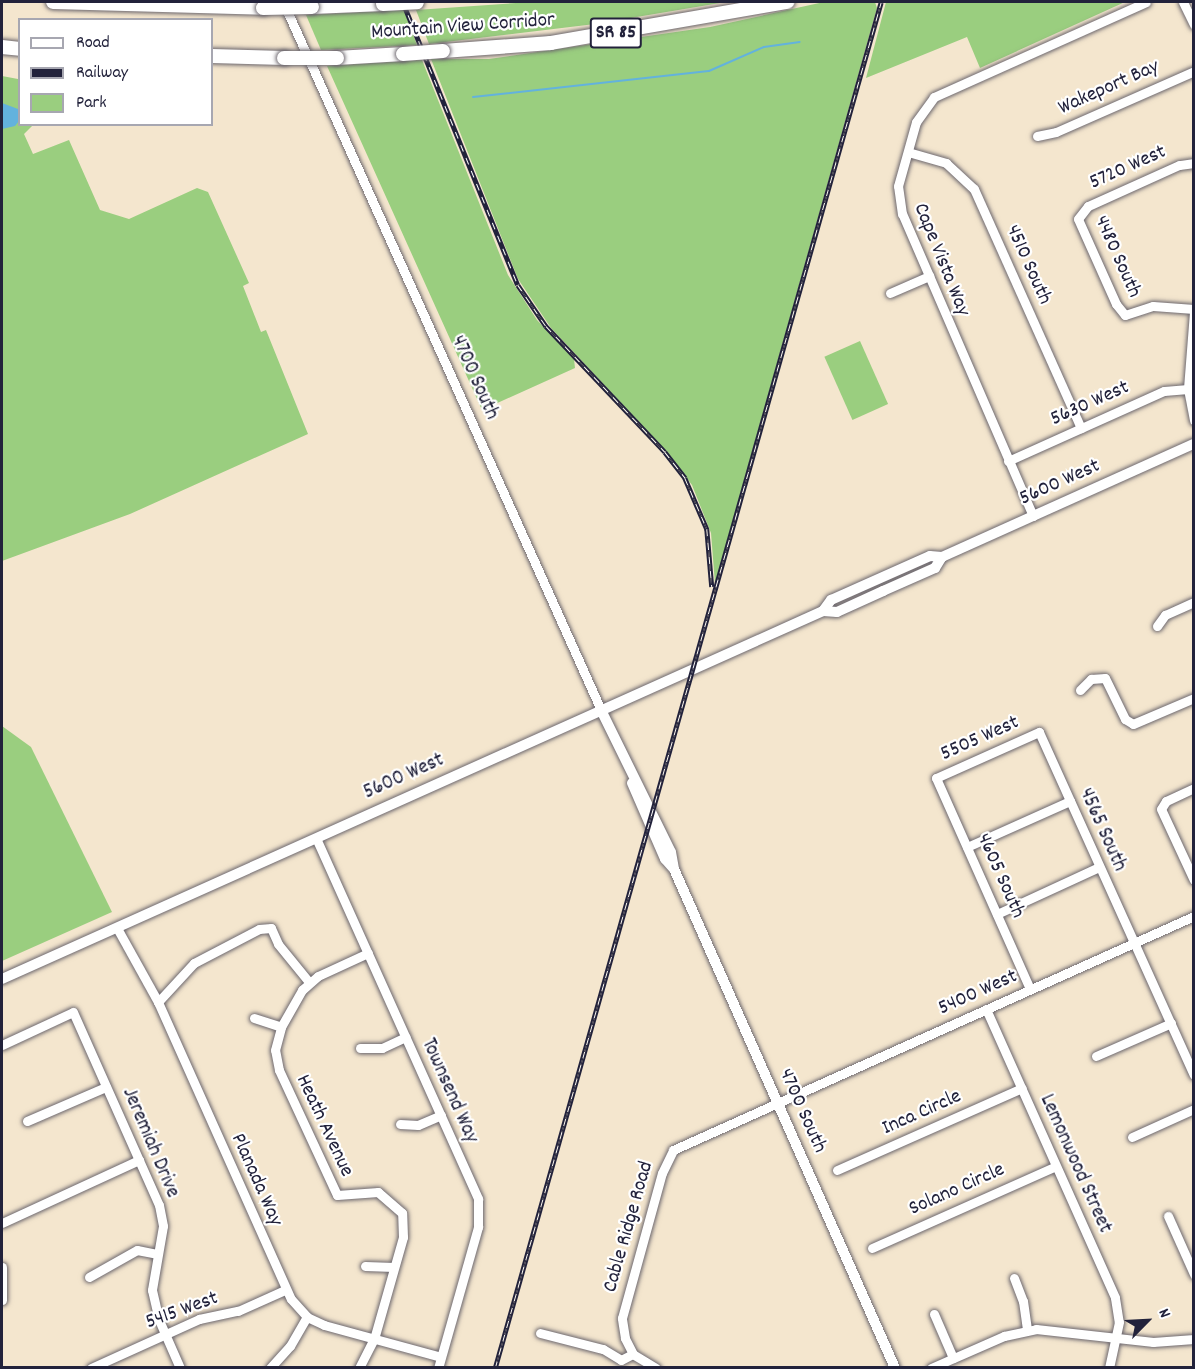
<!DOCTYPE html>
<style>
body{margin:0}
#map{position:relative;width:1195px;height:1369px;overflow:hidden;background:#f4e6ce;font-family:Dekko,sans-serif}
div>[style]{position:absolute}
.green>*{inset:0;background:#9ace7f;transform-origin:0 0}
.water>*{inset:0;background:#63b2dd}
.stream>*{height:2px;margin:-1px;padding:0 1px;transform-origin:1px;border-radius:1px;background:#63b2dd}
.roads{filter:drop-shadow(0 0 2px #6c676e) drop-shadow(0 0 2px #6c676e)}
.minor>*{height:9px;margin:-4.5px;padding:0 4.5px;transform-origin:4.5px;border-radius:4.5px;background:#fff}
.major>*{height:10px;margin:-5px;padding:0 5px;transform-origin:5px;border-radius:5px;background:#fff}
.highway>*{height:14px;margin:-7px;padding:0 7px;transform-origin:7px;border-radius:7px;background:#fff}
.rail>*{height:4.5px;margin-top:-2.25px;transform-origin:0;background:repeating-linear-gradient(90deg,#fff 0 7px,#22223b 0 14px);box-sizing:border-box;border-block:2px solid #22223b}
.bridges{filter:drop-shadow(0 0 2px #6c676e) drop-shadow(0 0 2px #6c676e)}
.highway-bridge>*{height:14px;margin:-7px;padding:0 7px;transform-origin:7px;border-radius:7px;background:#fff}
span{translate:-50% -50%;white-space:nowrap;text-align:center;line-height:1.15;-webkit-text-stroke:4.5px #fff;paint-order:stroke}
.shield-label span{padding:2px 4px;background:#fff;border:2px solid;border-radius:4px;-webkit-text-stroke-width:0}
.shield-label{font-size:20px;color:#22223b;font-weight:700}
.street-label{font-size:21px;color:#22223b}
.frame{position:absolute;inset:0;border:3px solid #22223b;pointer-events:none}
.legend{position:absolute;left:18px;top:18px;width:195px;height:108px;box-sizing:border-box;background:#fff;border:2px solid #a7a7b1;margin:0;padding:8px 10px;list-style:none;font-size:18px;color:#22223b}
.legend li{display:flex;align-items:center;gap:12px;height:30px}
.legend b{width:30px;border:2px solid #a7a7b1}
.north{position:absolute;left:1117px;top:1291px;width:60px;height:60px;-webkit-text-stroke:4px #fff;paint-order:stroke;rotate:66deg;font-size:16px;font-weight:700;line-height:24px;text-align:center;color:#22223b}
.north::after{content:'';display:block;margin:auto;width:21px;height:27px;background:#22223b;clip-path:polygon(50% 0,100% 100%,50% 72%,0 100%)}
</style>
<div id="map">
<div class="green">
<i style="clip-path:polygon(531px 2px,726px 2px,595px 24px,429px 44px,416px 10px)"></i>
<i style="clip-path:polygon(824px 2px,875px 2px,877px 8px,715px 584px,711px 533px,692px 485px,664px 449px,551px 328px,518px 279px,431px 59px,489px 59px,710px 27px)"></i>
<i style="clip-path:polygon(886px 2px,1125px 2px,980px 68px,967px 37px,866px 78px)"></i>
<i style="clip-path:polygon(404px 10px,417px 45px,321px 50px,306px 15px)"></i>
<i style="clip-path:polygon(422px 60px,508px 275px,537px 320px,574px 359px,575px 368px,482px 410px,327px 66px)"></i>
<i style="clip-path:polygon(2px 76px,18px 79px,19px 83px,20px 124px,33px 125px,24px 134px,33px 154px,69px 140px,100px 210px,129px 219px,197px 188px,208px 192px,249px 283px,243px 286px,261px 332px,266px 330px,308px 434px,130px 514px,2px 561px)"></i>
<i style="left:860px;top:341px;width:69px;height:39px;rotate:66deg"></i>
<i style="clip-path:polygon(2px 726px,31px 747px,112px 912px,2px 961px)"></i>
</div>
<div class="water">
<i style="clip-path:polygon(2px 103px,18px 109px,19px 121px,15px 126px,2px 129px)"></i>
</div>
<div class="stream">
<i style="left:473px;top:97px;width:237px;rotate:-6.3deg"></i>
<i style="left:709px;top:71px;width:60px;rotate:-23.6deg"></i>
<i style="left:764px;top:47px;width:36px;rotate:-8deg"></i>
</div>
<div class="roads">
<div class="minor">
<i style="left:1183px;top:2px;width:25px;rotate:64deg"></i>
<i style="left:284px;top:4px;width:774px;rotate:65.82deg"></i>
<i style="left:1037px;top:136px;width:19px;rotate:-12deg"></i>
<i style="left:1056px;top:132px;width:151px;rotate:-23.8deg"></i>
<i style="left:908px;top:152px;width:40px;rotate:16deg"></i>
<i style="left:946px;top:163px;width:38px;rotate:43deg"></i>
<i style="left:974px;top:189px;width:262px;rotate:65.9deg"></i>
<i style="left:1194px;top:163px;width:15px;rotate:172deg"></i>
<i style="left:1179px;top:165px;width:100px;rotate:155.7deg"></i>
<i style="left:1088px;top:206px;width:16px;rotate:128deg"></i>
<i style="left:1078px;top:219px;width:93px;rotate:65.9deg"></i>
<i style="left:1116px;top:304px;width:14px;rotate:51deg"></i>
<i style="left:1125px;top:315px;width:29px;rotate:-18deg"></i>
<i style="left:1153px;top:306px;width:41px;rotate:4.2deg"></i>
<i style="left:890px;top:293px;width:43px;rotate:-23.6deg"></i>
<i style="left:1194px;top:312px;width:77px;rotate:94.5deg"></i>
<i style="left:1188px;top:389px;width:32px;rotate:79deg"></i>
<i style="left:1008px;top:461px;width:171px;rotate:-24.2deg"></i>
<i style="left:1164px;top:391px;width:24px;rotate:-5deg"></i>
<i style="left:1033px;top:516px;width:329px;rotate:-113.4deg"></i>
<i style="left:902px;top:214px;width:28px;rotate:-98deg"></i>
<i style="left:898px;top:186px;width:66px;rotate:-74.3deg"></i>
<i style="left:916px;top:122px;width:31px;rotate:-54deg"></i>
<i style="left:934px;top:97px;width:232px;rotate:-24.1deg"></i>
<i style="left:1157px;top:626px;width:14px;rotate:-54deg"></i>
<i style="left:1165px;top:615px;width:32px;rotate:-24deg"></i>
<i style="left:1080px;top:690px;width:16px;rotate:-45deg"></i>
<i style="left:1091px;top:679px;width:14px;rotate:-4deg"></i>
<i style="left:1105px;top:678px;width:46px;rotate:64deg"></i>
<i style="left:1125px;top:719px;width:9px;rotate:32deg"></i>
<i style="left:1133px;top:724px;width:66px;rotate:-23.1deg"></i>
<i style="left:1194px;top:788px;width:31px;rotate:155deg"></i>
<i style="left:1166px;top:801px;width:9px;rotate:122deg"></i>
<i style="left:1161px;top:809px;width:78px;rotate:65.1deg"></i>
<i style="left:316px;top:838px;width:396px;rotate:65.8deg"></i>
<i style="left:478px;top:1199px;width:28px;rotate:90deg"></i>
<i style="left:478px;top:1227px;width:147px;rotate:105.8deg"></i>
<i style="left:967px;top:847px;width:113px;rotate:-24.1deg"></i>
<i style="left:997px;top:914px;width:112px;rotate:-24.7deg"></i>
<i style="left:117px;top:928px;width:85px;rotate:61deg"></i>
<i style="left:158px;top:1002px;width:325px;rotate:65.9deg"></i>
<i style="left:291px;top:1299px;width:24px;rotate:48deg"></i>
<i style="left:307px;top:1317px;width:19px;rotate:25deg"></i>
<i style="left:324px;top:1325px;width:121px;rotate:15.3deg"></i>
<i style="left:1030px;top:989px;width:231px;rotate:-114deg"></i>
<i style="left:936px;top:778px;width:113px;rotate:-24.1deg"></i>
<i style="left:1039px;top:732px;width:376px;rotate:65.7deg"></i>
<i style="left:158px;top:1002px;width:53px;rotate:-47.3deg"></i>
<i style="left:194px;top:963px;width:73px;rotate:-27.6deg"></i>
<i style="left:259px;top:929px;width:12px;rotate:-5deg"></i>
<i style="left:271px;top:928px;width:17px;rotate:66deg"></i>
<i style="left:278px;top:944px;width:49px;rotate:50.8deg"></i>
<i style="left:986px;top:1009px;width:316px;rotate:65.9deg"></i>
<i style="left:1115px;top:1298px;width:24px;rotate:81deg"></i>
<i style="left:1119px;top:1322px;width:47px;rotate:102.3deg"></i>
<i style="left:254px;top:1018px;width:28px;rotate:18deg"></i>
<i style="left:2px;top:1045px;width:78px;rotate:-24.9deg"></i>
<i style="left:73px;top:1012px;width:211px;rotate:66deg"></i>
<i style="left:159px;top:1205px;width:21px;rotate:79deg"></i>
<i style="left:163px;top:1226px;width:65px;rotate:99.8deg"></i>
<i style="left:152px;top:1290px;width:31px;rotate:77deg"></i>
<i style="left:159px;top:1320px;width:52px;rotate:66.4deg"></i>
<i style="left:360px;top:1048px;width:22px"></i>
<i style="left:382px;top:1048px;width:26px;rotate:-25deg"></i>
<i style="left:1096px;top:1056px;width:82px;rotate:-23.7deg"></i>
<i style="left:27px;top:1121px;width:86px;rotate:-23.3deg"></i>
<i style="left:400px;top:1124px;width:18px;rotate:3deg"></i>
<i style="left:418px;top:1125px;width:25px;rotate:-23deg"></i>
<i style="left:1132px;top:1137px;width:68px;rotate:-24.3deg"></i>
<i style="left:837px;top:1170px;width:202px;rotate:-23.9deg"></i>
<i style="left:1168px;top:1216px;width:64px;rotate:65.9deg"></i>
<i style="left:2px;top:1223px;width:151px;rotate:-24.7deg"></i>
<i style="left:872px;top:1248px;width:201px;rotate:-24deg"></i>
<i style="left:365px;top:1266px;width:29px;rotate:2deg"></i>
<i style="left:2px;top:1267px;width:33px;rotate:90deg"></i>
<i style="left:89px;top:1277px;width:55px;rotate:-29.4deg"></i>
<i style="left:137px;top:1250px;width:20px;rotate:11deg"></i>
<i style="left:1014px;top:1278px;width:25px;rotate:69deg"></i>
<i style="left:1023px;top:1301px;width:29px;rotate:82deg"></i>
<i style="left:934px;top:1314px;width:48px;rotate:66.6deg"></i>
<i style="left:540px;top:1333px;width:65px;rotate:14.3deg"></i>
<i style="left:603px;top:1349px;width:21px;rotate:31deg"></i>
<i style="left:621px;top:1360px;width:13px;rotate:-27deg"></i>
<i style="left:91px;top:1368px;width:119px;rotate:-24.4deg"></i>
<i style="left:199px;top:1319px;width:40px;rotate:-12deg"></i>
<i style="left:238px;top:1311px;width:51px;rotate:-24.1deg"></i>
<i style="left:270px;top:1368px;width:30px;rotate:-48deg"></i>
<i style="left:290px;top:1346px;width:34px;rotate:-60deg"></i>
<i style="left:359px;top:1368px;width:33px;rotate:-63deg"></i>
<i style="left:374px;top:1339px;width:106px;rotate:-74.1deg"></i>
<i style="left:403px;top:1237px;width:24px;rotate:-92deg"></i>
<i style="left:402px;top:1213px;width:32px;rotate:-139deg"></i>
<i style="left:378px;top:1192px;width:41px;rotate:175.8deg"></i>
<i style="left:337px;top:1195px;width:138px;rotate:-114.9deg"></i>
<i style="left:279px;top:1070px;width:20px;rotate:-101deg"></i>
<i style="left:275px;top:1050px;width:24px;rotate:-75deg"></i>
<i style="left:281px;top:1027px;width:43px;rotate:-60.4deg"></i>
<i style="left:302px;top:990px;width:21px;rotate:-41deg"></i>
<i style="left:318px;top:976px;width:55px;rotate:-24.7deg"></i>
<i style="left:656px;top:1368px;width:27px;rotate:-149deg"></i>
<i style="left:633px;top:1354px;width:18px;rotate:-117deg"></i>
<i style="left:625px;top:1338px;width:20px;rotate:-99deg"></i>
<i style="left:622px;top:1318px;width:150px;rotate:-74.6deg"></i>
<i style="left:662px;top:1173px;width:25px;rotate:-64deg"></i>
<i style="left:673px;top:1150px;width:571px;rotate:-24.19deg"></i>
<i style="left:931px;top:1368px;width:80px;rotate:-23.7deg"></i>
<i style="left:1004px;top:1336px;width:33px;rotate:-12deg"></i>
<i style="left:1036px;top:1329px;width:118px;rotate:6.3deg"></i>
<i style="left:1153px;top:1342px;width:41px;rotate:-4.2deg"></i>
</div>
<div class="major">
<i style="left:823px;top:611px;width:14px;rotate:-54deg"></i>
<i style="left:831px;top:600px;width:108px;rotate:-24deg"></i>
<i style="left:930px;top:556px;width:12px;rotate:5deg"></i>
<i style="left:942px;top:557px;width:276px;rotate:-24.2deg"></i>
<i style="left:601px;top:710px;width:158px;rotate:63.8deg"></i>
<i style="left:671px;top:852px;width:17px;rotate:80deg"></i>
<i style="left:674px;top:869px;width:546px;rotate:66.11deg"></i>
<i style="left:632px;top:783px;width:83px;rotate:66.5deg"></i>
<i style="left:665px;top:859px;width:12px;rotate:48deg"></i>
<i style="left:2px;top:979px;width:900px;rotate:-24.14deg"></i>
<i style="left:823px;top:611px;width:14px;rotate:4deg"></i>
<i style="left:837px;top:612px;width:51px;rotate:-24.5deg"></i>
<i style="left:883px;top:591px;width:57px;rotate:-23.9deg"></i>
<i style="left:935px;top:568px;width:13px;rotate:-58deg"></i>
</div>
<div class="highway">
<i style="left:53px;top:2px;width:210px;rotate:1.6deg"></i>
<i style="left:312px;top:7px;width:71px;rotate:-2.4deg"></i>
<i style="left:2px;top:47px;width:18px;rotate:6deg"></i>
<i style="left:443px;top:51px;width:108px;rotate:-4.2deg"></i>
<i style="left:551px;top:43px;width:240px;rotate:-9.9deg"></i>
<i style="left:212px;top:56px;width:72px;rotate:1.6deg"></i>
<i style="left:337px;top:58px;width:66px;rotate:-3.5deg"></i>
</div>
</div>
<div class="rail">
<i style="left:403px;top:2px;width:305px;rotate:67.9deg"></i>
<i style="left:518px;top:285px;width:50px;rotate:55.7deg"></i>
<i style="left:546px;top:326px;width:173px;rotate:46.6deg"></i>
<i style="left:665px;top:452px;width:33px;rotate:52deg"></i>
<i style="left:685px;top:478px;width:56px;rotate:66.7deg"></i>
<i style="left:707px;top:529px;width:58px;rotate:85.1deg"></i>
<i style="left:495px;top:1368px;width:1419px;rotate:-74.22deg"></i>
</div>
<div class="bridges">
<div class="highway-bridge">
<i style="left:383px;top:4px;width:34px;rotate:-3deg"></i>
<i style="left:263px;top:8px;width:49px;rotate:-1.2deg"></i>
<i style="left:403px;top:54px;width:40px;rotate:-4.3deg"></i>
<i style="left:284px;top:58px;width:53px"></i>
</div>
</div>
<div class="shield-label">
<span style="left:616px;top:33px">SR 85</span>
</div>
<div class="street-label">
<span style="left:463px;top:27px;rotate:-4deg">Mountain View Corridor</span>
<span style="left:1109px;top:88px;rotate:-24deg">Wakeport Bay</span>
<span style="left:1128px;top:168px;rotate:-24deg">5720 West</span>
<span style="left:1117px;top:257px;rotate:66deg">4480 South</span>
<span style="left:941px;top:260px;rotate:68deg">Cape Vista Way</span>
<span style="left:1028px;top:265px;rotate:66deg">4510 South</span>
<span style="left:474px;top:378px;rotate:66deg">4700 South</span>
<span style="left:1090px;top:404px;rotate:-24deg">5630 West</span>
<span style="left:1060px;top:483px;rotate:-24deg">5600 West</span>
<span style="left:980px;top:739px;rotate:-24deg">5505 West</span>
<span style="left:404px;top:777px;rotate:-24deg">5600 West</span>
<span style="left:1102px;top:830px;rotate:66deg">4565 South</span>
<span style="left:1000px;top:876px;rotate:66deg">4605 South</span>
<span style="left:978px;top:993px;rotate:-24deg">5400 West</span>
<span style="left:449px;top:1091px;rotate:66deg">Townsend Way</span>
<span style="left:802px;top:1111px;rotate:66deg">4700 South</span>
<span style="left:922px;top:1113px;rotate:-24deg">Inca Circle</span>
<span style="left:324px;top:1126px;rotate:65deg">Heath Avenue</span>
<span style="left:150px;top:1143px;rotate:67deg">Jeremiah Drive</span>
<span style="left:1075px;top:1164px;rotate:66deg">Lemonwood Street</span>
<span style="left:256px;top:1180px;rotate:66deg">Planada Way</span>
<span style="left:957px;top:1190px;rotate:-24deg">Solano Circle</span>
<span style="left:629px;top:1227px;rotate:-74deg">Cable Ridge Road</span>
<span style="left:182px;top:1311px;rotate:-20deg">5415 West</span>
</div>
<div class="frame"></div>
<ul class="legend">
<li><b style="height:8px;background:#fff"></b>Road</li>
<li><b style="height:8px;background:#22223b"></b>Railway</li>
<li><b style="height:16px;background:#9ace7f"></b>Park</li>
</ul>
<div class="north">N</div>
</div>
